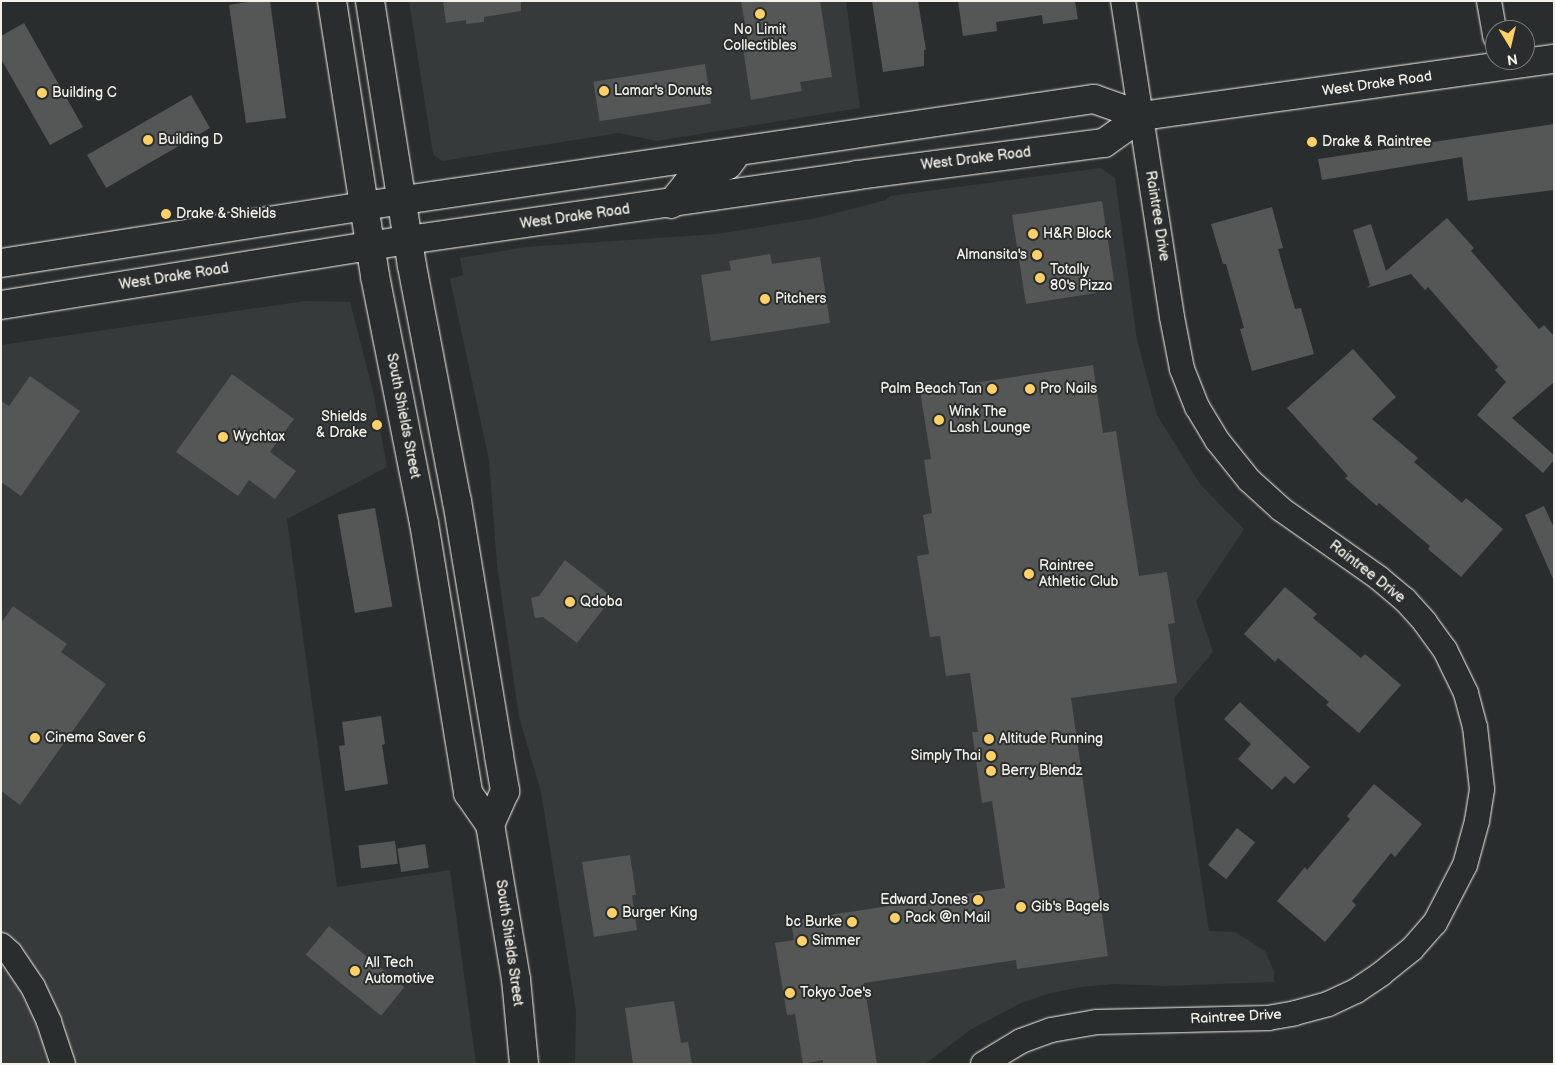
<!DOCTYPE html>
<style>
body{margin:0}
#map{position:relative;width:1555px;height:1065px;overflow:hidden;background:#2a2d2e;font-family:"Balsamiq Sans",sans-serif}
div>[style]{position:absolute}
.built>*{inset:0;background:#373a3a}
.building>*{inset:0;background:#555756;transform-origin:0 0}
.roads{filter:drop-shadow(0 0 1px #f4f1e8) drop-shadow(0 0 1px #f4f1e8)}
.minor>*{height:24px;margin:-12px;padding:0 12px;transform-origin:12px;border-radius:12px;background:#2a2d2e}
.major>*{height:28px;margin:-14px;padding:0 14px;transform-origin:14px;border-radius:14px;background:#2a2d2e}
.dots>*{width:14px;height:14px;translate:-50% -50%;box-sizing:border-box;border:2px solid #2a2d2e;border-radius:50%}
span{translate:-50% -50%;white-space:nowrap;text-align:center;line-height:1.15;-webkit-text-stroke:4px #2a2d2e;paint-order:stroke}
.poi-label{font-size:14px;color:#f4f1e8}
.left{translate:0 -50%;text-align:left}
.right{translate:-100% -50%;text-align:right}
.street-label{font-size:14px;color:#f4f1e8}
.frame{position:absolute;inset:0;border:2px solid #f4f1e8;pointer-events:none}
.north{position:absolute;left:1485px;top:20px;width:50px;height:50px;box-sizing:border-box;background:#2a2d2e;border:1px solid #7b7b78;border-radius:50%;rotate:171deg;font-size:14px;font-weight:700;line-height:20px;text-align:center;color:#f4f1e8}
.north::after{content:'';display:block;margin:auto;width:18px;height:22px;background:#ffd166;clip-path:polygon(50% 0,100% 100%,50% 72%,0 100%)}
</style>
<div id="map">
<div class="built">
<i style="clip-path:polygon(409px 1px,846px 1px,860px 108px,657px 141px,619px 133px,442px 161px,433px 154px)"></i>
<i style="clip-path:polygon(1101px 168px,1115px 178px,1137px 340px,1157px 415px,1200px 484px,1244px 529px,1196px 601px,1213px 652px,1174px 698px,1209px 931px,1235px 932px,1265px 951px,1274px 971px,1274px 982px,1165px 986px,1114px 984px,1081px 987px,1051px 993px,1021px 1003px,970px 1030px,925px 1064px,575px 1064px,576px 1011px,541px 792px,519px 717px,497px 565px,489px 460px,450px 279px,463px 275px,460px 258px,526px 247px,717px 234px,817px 218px,886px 200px,890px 196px)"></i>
<i style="clip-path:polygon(305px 301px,350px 302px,373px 391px,387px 467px,287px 519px,337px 887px,450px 870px,476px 1064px,1px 1064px,1px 345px)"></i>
</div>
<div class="building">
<i style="clip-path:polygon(253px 1px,270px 1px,286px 118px,246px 123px,229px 5px)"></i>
<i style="clip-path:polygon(443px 1px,521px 1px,521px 11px,484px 17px,484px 22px,466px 24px,466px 20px,446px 23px)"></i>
<i style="clip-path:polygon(741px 1px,820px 1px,832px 77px,800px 82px,802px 91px,751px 100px,743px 49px,749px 48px)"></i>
<i style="clip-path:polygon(872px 1px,918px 1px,926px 50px,924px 50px,924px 66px,883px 72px)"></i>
<i style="clip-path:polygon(958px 1px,1075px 1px,1078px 19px,1043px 24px,1042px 15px,996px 22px,997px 31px,963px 36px)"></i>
<i style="clip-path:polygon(24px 23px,83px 127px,50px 145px,1px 59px,1px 36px)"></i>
<i style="left:705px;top:64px;width:40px;height:113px;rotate:81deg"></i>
<i style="left:191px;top:95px;width:38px;height:120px;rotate:60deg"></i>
<i style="clip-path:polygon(1554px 124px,1554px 190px,1468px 201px,1462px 157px,1322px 180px,1318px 159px)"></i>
<i style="clip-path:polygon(1102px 201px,1114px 281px,1095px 284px,1096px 293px,1026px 304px,1012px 215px)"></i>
<i style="clip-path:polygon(1272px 207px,1283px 248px,1278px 249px,1295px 309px,1301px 308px,1314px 354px,1252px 371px,1240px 329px,1244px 328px,1226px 264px,1223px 264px,1211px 224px)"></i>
<i style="clip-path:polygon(1447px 218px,1474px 248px,1471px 251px,1539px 329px,1544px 325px,1554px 336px,1554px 382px,1512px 418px,1554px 455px,1554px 460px,1543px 473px,1477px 415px,1506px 382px,1495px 370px,1498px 367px,1428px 287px,1425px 290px,1411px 274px,1367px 288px,1370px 285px,1353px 230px,1371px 224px,1386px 271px)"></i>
<i style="clip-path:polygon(770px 254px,772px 264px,820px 257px,830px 323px,711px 341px,701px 275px,731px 270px,729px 261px)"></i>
<i style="clip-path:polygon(1353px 349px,1396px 397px,1372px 419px,1418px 458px,1414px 462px,1462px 503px,1466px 498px,1503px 529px,1461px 577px,1428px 549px,1430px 546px,1379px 503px,1377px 506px,1345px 478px,1348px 476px,1287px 408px)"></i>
<i style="clip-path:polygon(1093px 365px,1103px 433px,1116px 431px,1139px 576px,1167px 572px,1175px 623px,1168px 624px,1177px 683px,1071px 698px,1108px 956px,1017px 969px,1016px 960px,864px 983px,877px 1064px,823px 1064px,823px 1060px,803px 1064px,795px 1014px,787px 1015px,775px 943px,794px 940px,791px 921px,1005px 888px,992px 801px,982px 803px,972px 732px,978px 732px,970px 673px,946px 676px,940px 636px,930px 637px,917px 556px,929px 554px,923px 515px,932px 513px,924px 460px,931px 459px,920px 391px)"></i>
<i style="clip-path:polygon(232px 374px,294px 419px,270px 452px,296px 471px,275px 499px,249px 480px,238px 496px,176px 452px)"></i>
<i style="clip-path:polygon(30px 376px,80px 411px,21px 496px,1px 482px,1px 401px,9px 406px)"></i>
<i style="clip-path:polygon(1544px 506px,1554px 528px,1554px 581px,1525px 515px)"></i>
<i style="left:375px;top:508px;width:100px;height:38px;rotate:80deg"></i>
<i style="clip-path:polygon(565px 560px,607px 593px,609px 607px,604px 608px,577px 643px,543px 617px,535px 618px,531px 598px,539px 596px)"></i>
<i style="clip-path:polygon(1285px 587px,1317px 614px,1313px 618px,1361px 658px,1365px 654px,1401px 685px,1359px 733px,1326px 705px,1329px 702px,1278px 658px,1275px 662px,1244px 634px)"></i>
<i style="clip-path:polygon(13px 606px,67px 644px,61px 652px,106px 684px,20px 805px,1px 791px,1px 623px)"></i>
<i style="clip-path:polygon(1240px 702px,1310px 767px,1294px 784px,1285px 776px,1272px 790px,1238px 759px,1251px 744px,1224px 719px)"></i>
<i style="clip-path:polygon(381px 716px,385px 744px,382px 745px,388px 784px,345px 791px,339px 746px,345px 745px,342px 722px)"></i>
<i style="clip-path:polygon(1374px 784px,1422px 824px,1395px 857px,1391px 853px,1352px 901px,1356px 905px,1325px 942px,1277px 901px,1305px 867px,1307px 870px,1350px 819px,1347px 816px)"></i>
<i style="left:1237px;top:828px;width:23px;height:47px;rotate:38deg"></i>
<i style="left:395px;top:841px;width:23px;height:37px;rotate:83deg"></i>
<i style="left:425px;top:844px;width:24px;height:28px;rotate:81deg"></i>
<i style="clip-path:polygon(630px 855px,636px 895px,632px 895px,637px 930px,594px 937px,582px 862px)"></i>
<i style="left:329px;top:926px;width:97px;height:37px;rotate:39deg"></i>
<i style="clip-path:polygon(674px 1001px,681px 1043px,688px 1042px,692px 1064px,633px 1064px,625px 1008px)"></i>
</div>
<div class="roads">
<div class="minor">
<i style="left:1489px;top:1px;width:36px;rotate:80deg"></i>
<i style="left:1px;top:945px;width:12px;rotate:42deg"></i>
<i style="left:10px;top:953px;width:41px;rotate:55.9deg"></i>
<i style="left:33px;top:987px;width:38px;rotate:65deg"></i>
<i style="left:49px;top:1022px;width:44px;rotate:71.6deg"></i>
<i style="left:983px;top:1064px;width:44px;rotate:-31.2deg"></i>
<i style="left:1021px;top:1041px;width:32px;rotate:-20deg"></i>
<i style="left:1051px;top:1030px;width:47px;rotate:-9.9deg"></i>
<i style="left:1097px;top:1022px;width:171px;rotate:-1.3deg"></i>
<i style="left:1268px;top:1018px;width:27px;rotate:-10deg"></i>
<i style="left:1295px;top:1013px;width:34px;rotate:-15deg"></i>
<i style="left:1328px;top:1004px;width:31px;rotate:-25deg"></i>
<i style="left:1356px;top:991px;width:30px;rotate:-34deg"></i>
<i style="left:1381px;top:974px;width:40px;rotate:-39deg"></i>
<i style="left:1412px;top:949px;width:35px;rotate:-49deg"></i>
<i style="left:1435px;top:923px;width:65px;rotate:-62.7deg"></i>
<i style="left:1465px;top:865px;width:46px;rotate:-74.7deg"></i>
<i style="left:1477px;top:821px;width:32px;rotate:-81deg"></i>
<i style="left:1482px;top:789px;width:62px;rotate:-96.4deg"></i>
<i style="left:1475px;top:727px;width:35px;rotate:-105deg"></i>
<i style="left:1466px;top:693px;width:48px;rotate:-116deg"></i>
<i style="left:1445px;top:650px;width:34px;rotate:-126deg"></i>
<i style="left:1425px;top:622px;width:30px;rotate:-132deg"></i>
<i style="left:1405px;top:600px;width:34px;rotate:-140deg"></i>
<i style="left:1379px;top:578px;width:120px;rotate:-144.9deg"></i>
<i style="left:1281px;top:509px;width:43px;rotate:-137.8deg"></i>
<i style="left:1249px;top:480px;width:51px;rotate:-128.7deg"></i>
<i style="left:1217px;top:440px;width:39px;rotate:-121deg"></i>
<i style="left:1197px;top:407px;width:41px;rotate:-111.5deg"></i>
<i style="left:1182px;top:369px;width:53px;rotate:-100.9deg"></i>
<i style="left:1172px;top:317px;width:320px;rotate:-98.8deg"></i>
</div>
<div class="major">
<i style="left:332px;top:1px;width:278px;rotate:81.1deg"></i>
<i style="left:375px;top:276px;width:252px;rotate:78.8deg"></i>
<i style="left:424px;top:523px;width:274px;rotate:80.7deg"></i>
<i style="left:468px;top:793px;width:38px;rotate:55deg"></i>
<i style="left:490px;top:824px;width:157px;rotate:80.5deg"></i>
<i style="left:516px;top:979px;width:85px;rotate:84.6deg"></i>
<i style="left:370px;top:1px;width:268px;rotate:81deg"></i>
<i style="left:412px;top:266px;width:239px;rotate:79.2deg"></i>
<i style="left:457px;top:501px;width:258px;rotate:80.6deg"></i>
<i style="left:499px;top:756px;width:36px;rotate:80deg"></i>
<i style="left:505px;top:791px;width:36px;rotate:114deg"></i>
<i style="left:671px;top:204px;width:26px;rotate:-51deg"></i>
<i style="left:687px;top:184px;width:45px;rotate:-24.9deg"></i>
<i style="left:728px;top:165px;width:9px;rotate:-54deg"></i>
<i style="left:1px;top:263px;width:366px;rotate:-8.9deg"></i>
<i style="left:363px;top:206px;width:739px;rotate:-8.33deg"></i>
<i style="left:1094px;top:99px;width:51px;rotate:19.5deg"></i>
<i style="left:1px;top:305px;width:412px;rotate:-9.1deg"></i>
<i style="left:408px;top:240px;width:454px;rotate:-8.2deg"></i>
<i style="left:857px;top:175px;width:249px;rotate:-7.4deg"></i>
<i style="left:1104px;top:143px;width:47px;rotate:-35.4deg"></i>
<i style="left:1142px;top:116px;width:416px;rotate:-7.9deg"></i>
</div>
</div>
<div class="dots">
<i style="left:760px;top:14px;background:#ffd166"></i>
<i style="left:604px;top:91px;background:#ffd166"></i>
<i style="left:42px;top:93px;background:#ffd166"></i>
<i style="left:148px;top:140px;background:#ffd166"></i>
<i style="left:1312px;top:142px;background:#ffd166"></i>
<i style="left:166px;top:214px;background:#ffd166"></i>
<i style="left:1033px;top:234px;background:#ffd166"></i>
<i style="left:1037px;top:255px;background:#ffd166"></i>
<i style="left:1040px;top:278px;background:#ffd166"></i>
<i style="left:765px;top:299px;background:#ffd166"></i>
<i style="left:992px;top:389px;background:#ffd166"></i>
<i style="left:1030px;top:389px;background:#ffd166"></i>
<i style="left:939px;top:420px;background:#ffd166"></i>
<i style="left:377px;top:425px;background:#ffd166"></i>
<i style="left:223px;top:437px;background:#ffd166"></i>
<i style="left:1029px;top:574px;background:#ffd166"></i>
<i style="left:570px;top:602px;background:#ffd166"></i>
<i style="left:35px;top:738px;background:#ffd166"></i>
<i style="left:989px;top:739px;background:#ffd166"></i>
<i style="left:991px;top:756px;background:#ffd166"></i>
<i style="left:991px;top:771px;background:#ffd166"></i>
<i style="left:978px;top:900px;background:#ffd166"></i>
<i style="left:1021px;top:907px;background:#ffd166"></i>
<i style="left:612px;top:913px;background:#ffd166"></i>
<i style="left:895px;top:918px;background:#ffd166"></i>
<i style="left:852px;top:922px;background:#ffd166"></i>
<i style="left:802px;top:941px;background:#ffd166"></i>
<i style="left:355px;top:971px;background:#ffd166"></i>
<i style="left:790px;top:993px;background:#ffd166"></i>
</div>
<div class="poi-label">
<span style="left:760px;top:38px">No Limit<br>Collectibles</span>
<span class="left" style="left:614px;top:91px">Lamar's Donuts</span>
<span class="left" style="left:52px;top:93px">Building C</span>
<span class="left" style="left:158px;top:140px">Building D</span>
<span class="left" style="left:1322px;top:142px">Drake &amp; Raintree</span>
<span class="left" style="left:176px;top:214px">Drake &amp; Shields</span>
<span class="left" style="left:1043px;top:234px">H&amp;R Block</span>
<span class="right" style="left:1027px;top:255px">Almansita's</span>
<span class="left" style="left:1050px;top:278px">Totally<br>80's Pizza</span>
<span class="left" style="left:775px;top:299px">Pitchers</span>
<span class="right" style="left:982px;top:389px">Palm Beach Tan</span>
<span class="left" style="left:1040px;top:389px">Pro Nails</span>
<span class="left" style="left:949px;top:420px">Wink The<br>Lash Lounge</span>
<span class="right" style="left:367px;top:425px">Shields<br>&amp; Drake</span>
<span class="left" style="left:233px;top:437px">Wychtax</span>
<span class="left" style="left:1039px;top:574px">Raintree<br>Athletic Club</span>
<span class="left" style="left:580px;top:602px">Qdoba</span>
<span class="left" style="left:45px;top:738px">Cinema Saver 6</span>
<span class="left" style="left:999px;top:739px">Altitude Running</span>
<span class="right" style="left:981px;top:756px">Simply Thai</span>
<span class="left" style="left:1001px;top:771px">Berry Blendz</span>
<span class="right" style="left:968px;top:900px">Edward Jones</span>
<span class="left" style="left:1031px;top:907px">Gib's Bagels</span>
<span class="left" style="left:622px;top:913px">Burger King</span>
<span class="left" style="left:905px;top:918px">Pack @n Mail</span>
<span class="right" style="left:842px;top:922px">bc Burke</span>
<span class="left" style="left:812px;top:941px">Simmer</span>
<span class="left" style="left:365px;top:971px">All Tech<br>Automotive</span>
<span class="left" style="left:800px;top:993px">Tokyo Joe's</span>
</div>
<div class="street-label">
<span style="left:1377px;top:84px;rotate:-8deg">West Drake Road</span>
<span style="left:976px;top:159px;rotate:-7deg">West Drake Road</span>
<span style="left:1157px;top:216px;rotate:81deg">Raintree Drive</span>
<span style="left:575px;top:217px;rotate:-8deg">West Drake Road</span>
<span style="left:174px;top:277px;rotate:-9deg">West Drake Road</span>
<span style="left:403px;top:416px;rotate:79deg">South Shields Street</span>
<span style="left:1367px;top:572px;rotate:38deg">Raintree Drive</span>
<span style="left:509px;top:943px;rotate:82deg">South Shields Street</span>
<span style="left:1236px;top:1017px;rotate:-3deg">Raintree Drive</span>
</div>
<div class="frame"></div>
<div class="north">N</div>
</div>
